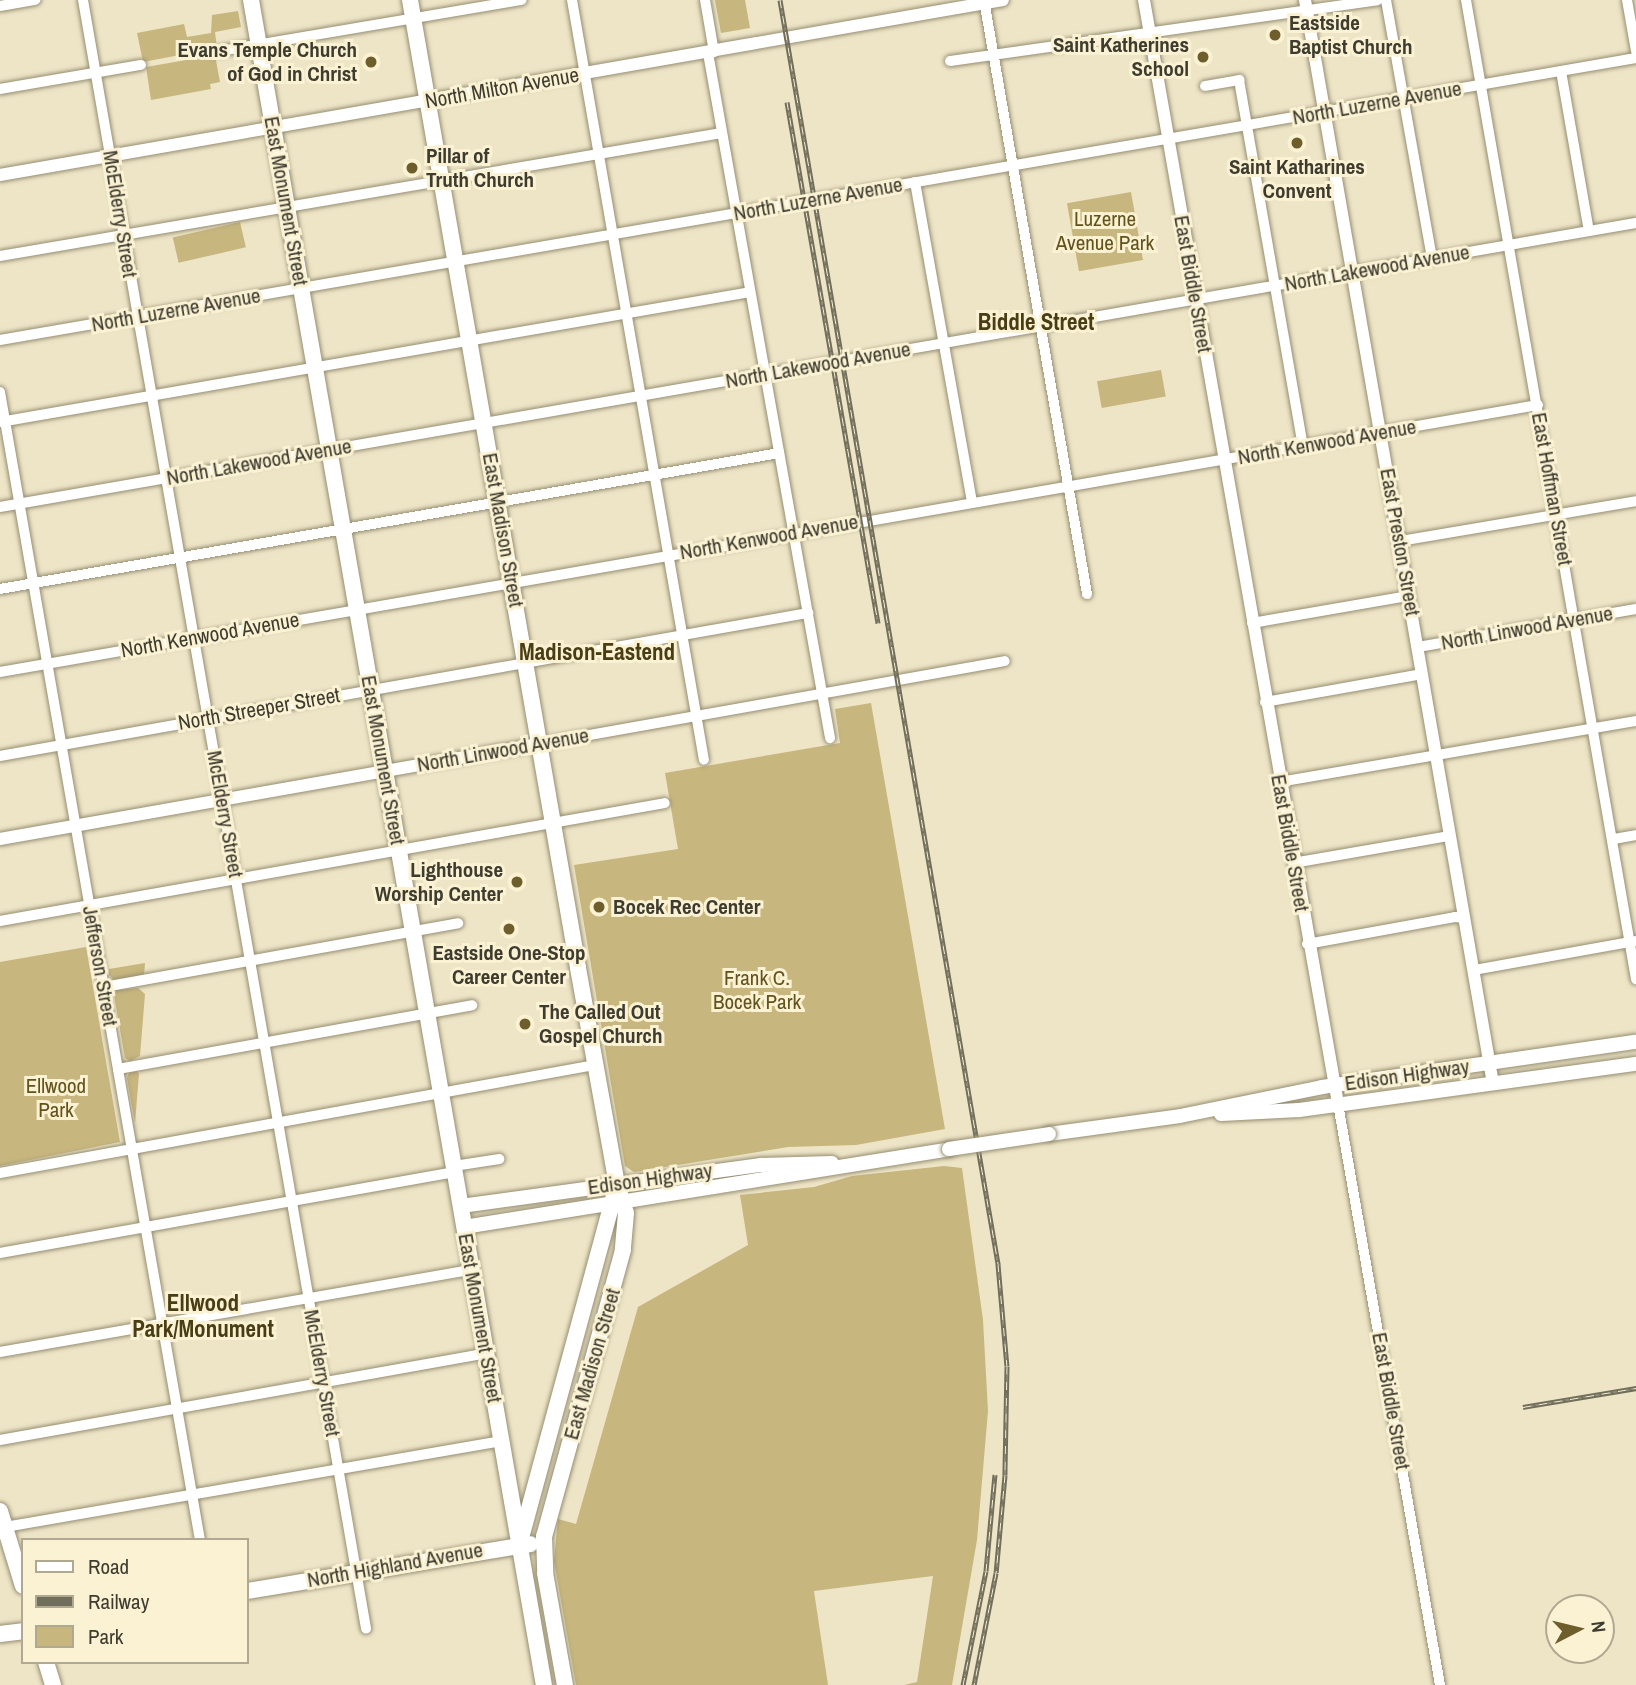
<!DOCTYPE html>
<style>
body{margin:0}
#map{position:relative;width:1636px;height:1685px;overflow:hidden;background:#eee5c7;font-family:"Archivo Narrow",sans-serif}
div>[style]{position:absolute}
.green>*{inset:0;background:#c7b67e;transform-origin:0 0}
.roads{filter:drop-shadow(0 0 2px #968e72) drop-shadow(0 0 2px #968e72)}
.minor>*{height:10px;margin:-5px;padding:0 5px;transform-origin:5px;border-radius:5px;background:#fff}
.tertiary>*{height:12px;margin:-6px;padding:0 6px;transform-origin:6px;border-radius:6px;background:#fff}
.secondary>*{height:14px;margin:-7px;padding:0 7px;transform-origin:7px;border-radius:7px;background:#fff}
.primary>*{height:16px;margin:-8px;padding:0 8px;transform-origin:8px;border-radius:8px;background:#fff}
.rail>*{height:5px;margin-top:-2.5px;transform-origin:0;background:repeating-linear-gradient(90deg,#fbf2d4 0 8px,#726e5c 0 16px);box-sizing:border-box;border-block:2px solid #726e5c}
.bridges{filter:drop-shadow(0 0 2px #968e72) drop-shadow(0 0 2px #968e72)}
.secondary-bridge>*{height:14px;margin:-7px;padding:0 7px;transform-origin:7px;border-radius:7px;background:#fff}
.dots>*{width:19px;height:19px;translate:-50% -50%;box-sizing:border-box;border:4px solid #fbf2d4;border-radius:50%}
span{translate:-50% -50%;white-space:nowrap;text-align:center;line-height:1.15;-webkit-text-stroke:6px #fbf2d4;paint-order:stroke}
.poi-label{font-size:21px;color:#3e3b2f;font-weight:700}
.left{translate:0 -50%;text-align:left}
.right{translate:-100% -50%;text-align:right}
.street-label{font-size:21px;color:#3e3b2f}
.park-label{font-size:21px;color:#62521b}
.neighbourhood-label{font-size:23px;color:#493d14;font-weight:700}
.legend{position:absolute;left:21px;top:1538px;width:228px;height:126px;box-sizing:border-box;background:#fbf2d4;border:2px solid #afa992;margin:0;padding:9px 12px;list-style:none;font-size:21px;color:#3e3b2f}
.legend li{display:flex;align-items:center;gap:14px;height:35px}
.legend b{width:35px;border:2px solid #afa992}
.north{position:absolute;left:1545px;top:1594px;width:70px;height:70px;box-sizing:border-box;background:#fbf2d4;border:2px solid #afa992;border-radius:50%;rotate:83deg;font-size:19px;font-weight:700;line-height:28px;text-align:center;color:#3e3b2f}
.north::after{content:'';display:block;margin:auto;width:24px;height:32px;background:#6d5e2b;clip-path:polygon(50% 0,100% 100%,50% 72%,0 100%)}
</style>
<div id="map">
<div class="green">
<i style="clip-path:polygon(715px 0,745px 0,750px 28px,721px 33px)"></i>
<i style="clip-path:polygon(238px 11px,241px 27px,215px 32px,217px 48px,143px 62px,137px 33px,184px 24px,187px 37px,211px 33px,212px 15px)"></i>
<i style="clip-path:polygon(215px 55px,220px 82px,210px 84px,211px 89px,151px 100px,146px 67px)"></i>
<i style="left:1131px;top:192px;width:69px;height:65px;rotate:80deg"></i>
<i style="left:240px;top:222px;width:26px;height:69px;rotate:77deg"></i>
<i style="left:1161px;top:370px;width:27px;height:65px;rotate:80deg"></i>
<i style="clip-path:polygon(871px 703px,945px 1129px,856px 1145px,788px 1147px,634px 1172px,625px 1166px,574px 865px,678px 849px,665px 773px,840px 743px,835px 709px)"></i>
<i style="clip-path:polygon(86px 947px,120px 1142px,0 1166px,0 962px)"></i>
<i style="clip-path:polygon(145px 963px,144px 976px,114px 980px,109px 975px,109px 969px)"></i>
<i style="clip-path:polygon(138px 988px,145px 994px,140px 1056px,130px 1061px,125px 1058px,114px 995px,117px 990px)"></i>
<i style="clip-path:polygon(137px 1071px,139px 1074px,135px 1123px,127px 1078px,129px 1073px)"></i>
<i style="clip-path:polygon(944px 1166px,962px 1168px,983px 1320px,988px 1411px,977px 1540px,952px 1685px,904px 1685px,917px 1682px,933px 1576px,814px 1591px,828px 1685px,576px 1685px,554px 1561px,558px 1519px,576px 1524px,638px 1307px,748px 1245px,740px 1195px,814px 1187px,852px 1176px)"></i>
</div>
<div class="roads">
<div class="minor">
<i style="left:83px;top:0;width:1653px;rotate:80.14deg"></i>
<i style="left:572px;top:0;width:771px;rotate:80.15deg"></i>
<i style="left:705px;top:0;width:53px;rotate:80.2deg"></i>
<i style="left:984px;top:0;width:603px;rotate:80.16deg"></i>
<i style="left:1386px;top:0;width:263px;rotate:79.9deg"></i>
<i style="left:1466px;top:0;width:994px;rotate:80.15deg"></i>
<i style="left:1627px;top:0;width:52px;rotate:80deg"></i>
<i style="left:0;top:6px;width:36px;rotate:-10deg"></i>
<i style="left:214px;top:52px;width:312px;rotate:-9.6deg"></i>
<i style="left:708px;top:53px;width:696px;rotate:79.9deg"></i>
<i style="left:950px;top:61px;width:432px;rotate:-8.1deg"></i>
<i style="left:1561px;top:71px;width:162px;rotate:80.1deg"></i>
<i style="left:1205px;top:86px;width:35px;rotate:-10deg"></i>
<i style="left:1239px;top:80px;width:372px;rotate:80.1deg"></i>
<i style="left:0;top:89px;width:143px;rotate:-9.7deg"></i>
<i style="left:915px;top:182px;width:324px;rotate:79.9deg"></i>
<i style="left:0;top:256px;width:732px;rotate:-9.67deg"></i>
<i style="left:0;top:340px;width:1660px;rotate:-9.78deg"></i>
<i style="left:0;top:392px;width:1165px;rotate:80.12deg"></i>
<i style="left:0;top:422px;width:761px;rotate:-9.83deg"></i>
<i style="left:0;top:507px;width:1660px;rotate:-9.85deg"></i>
<i style="left:1400px;top:541px;width:239px;rotate:-9.6deg"></i>
<i style="left:0;top:589px;width:791px;rotate:-9.9deg"></i>
<i style="left:1252px;top:623px;width:159px;rotate:-9.8deg"></i>
<i style="left:1418px;top:647px;width:221px;rotate:-9.9deg"></i>
<i style="left:0;top:672px;width:1561px;rotate:-9.85deg"></i>
<i style="left:1265px;top:702px;width:159px;rotate:-10.1deg"></i>
<i style="left:539px;top:744px;width:473px;rotate:-10.1deg"></i>
<i style="left:0;top:756px;width:821px;rotate:-10.04deg"></i>
<i style="left:1279px;top:782px;width:362px;rotate:-9.7deg"></i>
<i style="left:1614px;top:839px;width:22px;rotate:-10deg"></i>
<i style="left:1293px;top:863px;width:159px;rotate:-9.8deg"></i>
<i style="left:0;top:921px;width:675px;rotate:-10.06deg"></i>
<i style="left:1307px;top:944px;width:150px;rotate:-10.3deg"></i>
<i style="left:1455px;top:917px;width:9px;rotate:6deg"></i>
<i style="left:1474px;top:970px;width:164px;rotate:-10.2deg"></i>
<i style="left:104px;top:987px;width:360px;rotate:-10.2deg"></i>
<i style="left:118px;top:1069px;width:360px;rotate:-10.2deg"></i>
<i style="left:1338px;top:1104px;width:590px;rotate:80.04deg"></i>
<i style="left:454px;top:1166px;width:46px;rotate:-8.8deg"></i>
<i style="left:0;top:1173px;width:605px;rotate:-10.29deg"></i>
<i style="left:0;top:1253px;width:462px;rotate:-10.1deg"></i>
<i style="left:0;top:1352px;width:479px;rotate:-9.9deg"></i>
<i style="left:0;top:1440px;width:495px;rotate:-10.1deg"></i>
<i style="left:5px;top:1527px;width:504px;rotate:-9.82deg"></i>
</div>
<div class="tertiary">
<i style="left:1144px;top:0;width:1121px;rotate:80.03deg"></i>
<i style="left:1305px;top:0;width:1100px;rotate:80.16deg"></i>
<i style="left:0;top:175px;width:1018px;rotate:-9.9deg"></i>
<i style="left:0;top:839px;width:547px;rotate:-10deg"></i>
</div>
<div class="secondary">
<i style="left:1221px;top:1114px;width:78px;rotate:-2.9deg"></i>
<i style="left:1299px;top:1110px;width:340px;rotate:-7.8deg"></i>
<i style="left:1049px;top:1134px;width:132px;rotate:-7.8deg"></i>
<i style="left:1180px;top:1116px;width:145px;rotate:-11.5deg"></i>
<i style="left:1322px;top:1087px;width:317px;rotate:-8.2deg"></i>
<i style="left:461px;top:1206px;width:303px;rotate:-7.8deg"></i>
<i style="left:761px;top:1165px;width:71px;rotate:-1.6deg"></i>
<i style="left:464px;top:1227px;width:491px;rotate:-9.1deg"></i>
</div>
<div class="primary">
<i style="left:251px;top:0;width:1710px;rotate:80.14deg"></i>
<i style="left:410px;top:0;width:982px;rotate:80.15deg"></i>
<i style="left:578px;top:968px;width:219px;rotate:79.8deg"></i>
<i style="left:617px;top:1184px;width:30px;rotate:73deg"></i>
<i style="left:626px;top:1213px;width:37px;rotate:95deg"></i>
<i style="left:623px;top:1250px;width:297px;rotate:105.4deg"></i>
<i style="left:544px;top:1536px;width:37px;rotate:88deg"></i>
<i style="left:545px;top:1573px;width:114px;rotate:79.9deg"></i>
<i style="left:0;top:1511px;width:78px;rotate:73deg"></i>
<i style="left:521px;top:1538px;width:367px;rotate:-74.8deg"></i>
<i style="left:247px;top:1591px;width:287px;rotate:-9.4deg"></i>
<i style="left:0;top:1634px;width:23px;rotate:-7deg"></i>
<i style="left:46px;top:1662px;width:24px;rotate:73deg"></i>
</div>
</div>
<div class="rail">
<i style="left:780px;top:0;width:1283px;rotate:80.21deg"></i>
<i style="left:998px;top:1264px;width:102px;rotate:85deg"></i>
<i style="left:1007px;top:1366px;width:109px;rotate:91.1deg"></i>
<i style="left:1005px;top:1475px;width:98px;rotate:95.2deg"></i>
<i style="left:996px;top:1573px;width:114px;rotate:101.1deg"></i>
<i style="left:787px;top:102px;width:529px;rotate:80.09deg"></i>
<i style="left:1523px;top:1407px;width:115px;rotate:-9.5deg"></i>
<i style="left:963px;top:1685px;width:116px;rotate:-78.6deg"></i>
<i style="left:986px;top:1571px;width:97px;rotate:-84.7deg"></i>
</div>
<div class="bridges">
<div class="secondary-bridge">
<i style="left:949px;top:1149px;width:101px;rotate:-8.5deg"></i>
</div>
</div>
<div class="dots">
<i style="left:1275px;top:35px;background:#6d5e2b"></i>
<i style="left:1203px;top:57px;background:#6d5e2b"></i>
<i style="left:371px;top:62px;background:#6d5e2b"></i>
<i style="left:1297px;top:143px;background:#6d5e2b"></i>
<i style="left:412px;top:168px;background:#6d5e2b"></i>
<i style="left:517px;top:882px;background:#6d5e2b"></i>
<i style="left:599px;top:907px;background:#6d5e2b"></i>
<i style="left:509px;top:929px;background:#6d5e2b"></i>
<i style="left:525px;top:1024px;background:#6d5e2b"></i>
</div>
<div class="poi-label">
<span class="left" style="left:1289px;top:35px">Eastside<br>Baptist Church</span>
<span class="right" style="left:1189px;top:57px">Saint Katherines<br>School</span>
<span class="right" style="left:357px;top:62px">Evans Temple Church<br>of God in Christ</span>
<span class="left" style="left:426px;top:168px">Pillar of<br>Truth Church</span>
<span style="left:1297px;top:179px">Saint Katharines<br>Convent</span>
<span class="right" style="left:503px;top:882px">Lighthouse<br>Worship Center</span>
<span class="left" style="left:613px;top:907px">Bocek Rec Center</span>
<span style="left:509px;top:965px">Eastside One-Stop<br>Career Center</span>
<span class="left" style="left:539px;top:1024px">The Called Out<br>Gospel Church</span>
</div>
<div class="street-label">
<span style="left:502px;top:88px;rotate:-10deg">North Milton Avenue</span>
<span style="left:1377px;top:103px;rotate:-10deg">North Luzerne Avenue</span>
<span style="left:818px;top:199px;rotate:-10deg">North Luzerne Avenue</span>
<span style="left:286px;top:201px;rotate:80deg">East Monument Street</span>
<span style="left:120px;top:214px;rotate:81deg">McElderry Street</span>
<span style="left:1377px;top:268px;rotate:-10deg">North Lakewood Avenue</span>
<span style="left:1193px;top:284px;rotate:80deg">East Biddle Street</span>
<span style="left:176px;top:310px;rotate:-10deg">North Luzerne Avenue</span>
<span style="left:818px;top:365px;rotate:-10deg">North Lakewood Avenue</span>
<span style="left:1327px;top:442px;rotate:-10deg">North Kenwood Avenue</span>
<span style="left:259px;top:462px;rotate:-10deg">North Lakewood Avenue</span>
<span style="left:1552px;top:489px;rotate:80deg">East Hoffman Street</span>
<span style="left:503px;top:530px;rotate:80deg">East Madison Street</span>
<span style="left:769px;top:537px;rotate:-10deg">North Kenwood Avenue</span>
<span style="left:1400px;top:542px;rotate:80deg">East Preston Street</span>
<span style="left:1527px;top:628px;rotate:-10deg">North Linwood Avenue</span>
<span style="left:210px;top:635px;rotate:-10deg">North Kenwood Avenue</span>
<span style="left:259px;top:709px;rotate:-10deg">North Streeper Street</span>
<span style="left:503px;top:750px;rotate:-10deg">North Linwood Avenue</span>
<span style="left:383px;top:760px;rotate:80deg">East Monument Street</span>
<span style="left:225px;top:814px;rotate:80deg">McElderry Street</span>
<span style="left:1290px;top:843px;rotate:80deg">East Biddle Street</span>
<span style="left:100px;top:966px;rotate:80deg">Jefferson Street</span>
<span style="left:1407px;top:1075px;rotate:-8deg">Edison Highway</span>
<span style="left:650px;top:1179px;rotate:-8deg">Edison Highway</span>
<span style="left:480px;top:1318px;rotate:80deg">East Monument Street</span>
<span style="left:592px;top:1364px;rotate:-74deg">East Madison Street</span>
<span style="left:322px;top:1373px;rotate:80deg">McElderry Street</span>
<span style="left:1391px;top:1401px;rotate:80deg">East Biddle Street</span>
<span style="left:395px;top:1565px;rotate:-10deg">North Highland Avenue</span>
</div>
<div class="park-label">
<span style="left:1105px;top:231px">Luzerne<br>Avenue Park</span>
<span style="left:757px;top:990px">Frank C.<br>Bocek Park</span>
<span style="left:56px;top:1098px">Ellwood<br>Park</span>
</div>
<div class="neighbourhood-label">
<span style="left:1036px;top:322px">Biddle Street</span>
<span style="left:597px;top:652px">Madison-Eastend</span>
<span style="left:203px;top:1316px">Ellwood<br>Park/Monument</span>
</div>
<ul class="legend">
<li><b style="height:9px;background:#fff"></b>Road</li>
<li><b style="height:9px;background:#726e5c"></b>Railway</li>
<li><b style="height:19px;background:#c7b67e"></b>Park</li>
</ul>
<div class="north">N</div>
</div>
